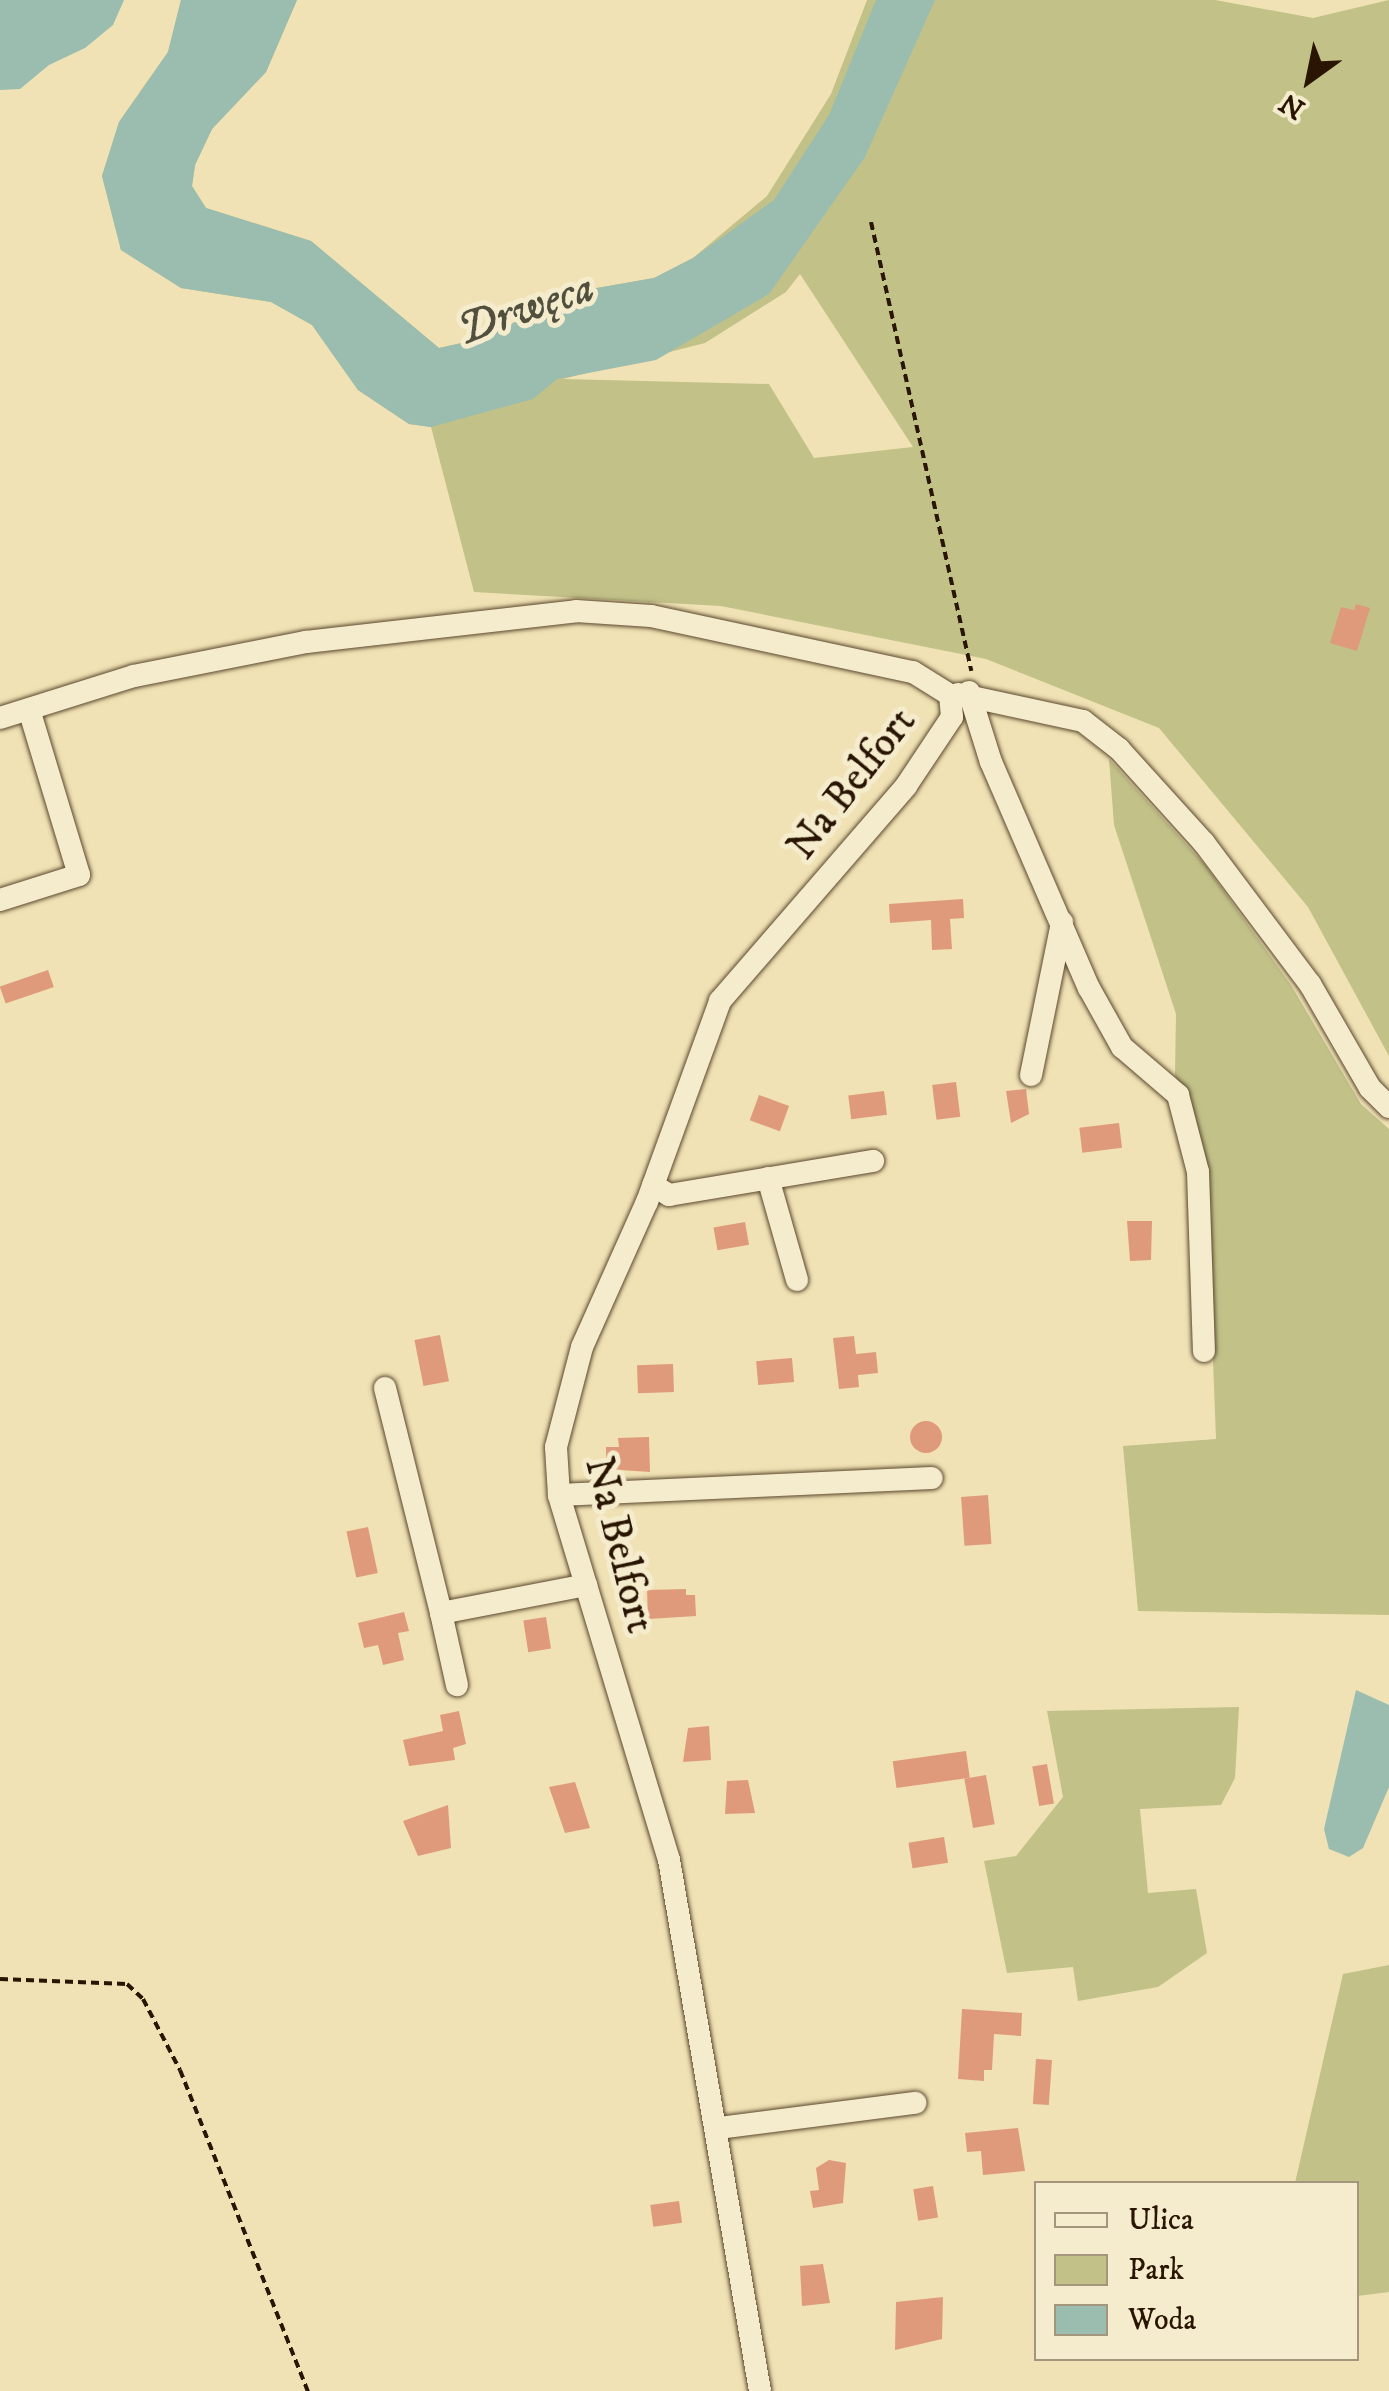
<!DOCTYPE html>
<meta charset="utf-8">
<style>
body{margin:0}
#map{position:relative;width:1389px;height:2391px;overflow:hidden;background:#f0e2b4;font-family:"IM FELL DW Pica",serif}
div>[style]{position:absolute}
.green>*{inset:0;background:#c1c188}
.water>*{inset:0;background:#9abdb0}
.building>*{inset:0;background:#de9a7b;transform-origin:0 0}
.round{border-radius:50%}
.path>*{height:4px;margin-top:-2px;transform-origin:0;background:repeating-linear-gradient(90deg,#291502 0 8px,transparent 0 13px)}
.roads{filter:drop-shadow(0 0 2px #5b482e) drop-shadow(0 0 2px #5b482e)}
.minor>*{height:22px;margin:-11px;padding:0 11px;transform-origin:11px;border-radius:11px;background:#f5ecce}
span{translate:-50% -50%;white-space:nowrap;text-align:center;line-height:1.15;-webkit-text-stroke:10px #f5ecce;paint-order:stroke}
.street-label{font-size:42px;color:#291502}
.water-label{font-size:45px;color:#51503f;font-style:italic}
.legend{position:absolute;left:1034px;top:2181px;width:325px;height:180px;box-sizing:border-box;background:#f5ecce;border:2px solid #a3967c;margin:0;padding:12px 18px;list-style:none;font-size:30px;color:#291502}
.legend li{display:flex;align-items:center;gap:20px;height:50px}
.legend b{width:50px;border:2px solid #a3967c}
.north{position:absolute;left:1259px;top:30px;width:100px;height:100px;-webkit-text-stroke:8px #f5ecce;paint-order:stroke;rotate:213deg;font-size:28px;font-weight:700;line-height:40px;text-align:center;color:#291502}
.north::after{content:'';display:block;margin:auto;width:35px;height:45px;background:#291502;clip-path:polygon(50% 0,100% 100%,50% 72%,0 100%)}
</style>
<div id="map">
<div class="green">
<i style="clip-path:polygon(evenodd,181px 0,297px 0,266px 72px,212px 129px,195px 165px,192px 186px,206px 208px,311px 241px,439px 348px,484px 338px,574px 292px,654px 278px,693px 258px,767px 196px,831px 94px,867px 0,1215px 0,1313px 18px,1389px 0,1389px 1056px,1308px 907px,1159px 728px,986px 659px,721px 606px,474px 592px,431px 427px,409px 424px,358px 390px,312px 325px,271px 302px,181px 288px,121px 250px,102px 176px,119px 122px,168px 52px,181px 0,800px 274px,913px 447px,814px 458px,769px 384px,563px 379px,705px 343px,786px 292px,800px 274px)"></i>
<i style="clip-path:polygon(1109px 759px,1205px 865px,1291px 985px,1361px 1104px,1389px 1129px,1389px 1615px,1138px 1611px,1123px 1446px,1216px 1439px,1213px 1361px,1205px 1169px,1175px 1075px,1176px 1014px,1114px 825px)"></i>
<i style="clip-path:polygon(1239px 1707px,1235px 1778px,1221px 1805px,1140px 1809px,1148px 1893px,1196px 1889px,1207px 1953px,1158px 1987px,1078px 2001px,1073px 1967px,1007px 1973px,984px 1861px,1016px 1856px,1063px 1797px,1047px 1711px)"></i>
<i style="clip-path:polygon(1389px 1965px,1389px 2292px,1357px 2296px,1356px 2184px,1295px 2183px,1343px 1974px)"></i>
</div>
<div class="water">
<i style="clip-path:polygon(0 0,124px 0,113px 25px,85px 48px,49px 65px,20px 89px,0 90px)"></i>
<i style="clip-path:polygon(181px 0,297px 0,266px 72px,212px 129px,195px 165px,192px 186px,206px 208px,311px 241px,439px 348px,484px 338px,574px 292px,654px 278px,693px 258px,774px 200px,829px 115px,876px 0,935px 0,865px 157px,769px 294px,656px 360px,557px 379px,533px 399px,431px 427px,409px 424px,358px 390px,312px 325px,271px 302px,181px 288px,121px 250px,102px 176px,119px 122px,168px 52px)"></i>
<i style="clip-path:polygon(1356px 1690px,1389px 1705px,1389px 1787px,1363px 1848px,1349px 1857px,1329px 1849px,1324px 1829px)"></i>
</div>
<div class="building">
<i style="clip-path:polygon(1356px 604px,1370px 608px,1357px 651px,1330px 643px,1341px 607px,1354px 610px)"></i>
<i style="clip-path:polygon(963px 899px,964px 918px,950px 919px,952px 949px,932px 950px,931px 920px,890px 923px,889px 904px)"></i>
<i style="left:48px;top:970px;width:18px;height:51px;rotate:71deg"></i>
<i style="left:956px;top:1082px;width:35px;height:24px;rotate:83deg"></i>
<i style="clip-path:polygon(1026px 1089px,1029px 1114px,1011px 1123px,1006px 1091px)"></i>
<i style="left:884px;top:1091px;width:24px;height:36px;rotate:83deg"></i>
<i style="left:759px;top:1095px;width:32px;height:27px;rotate:20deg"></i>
<i style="left:1119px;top:1123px;width:25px;height:40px;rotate:83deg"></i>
<i style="clip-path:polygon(1127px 1221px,1152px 1221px,1151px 1260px,1130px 1261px)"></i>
<i style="left:745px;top:1222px;width:23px;height:32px;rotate:80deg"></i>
<i style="left:440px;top:1335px;width:47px;height:26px;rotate:79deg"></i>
<i style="clip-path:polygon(854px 1336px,856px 1354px,876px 1352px,878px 1373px,858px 1375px,859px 1387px,839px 1389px,833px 1338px)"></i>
<i style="left:792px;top:1358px;width:24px;height:36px;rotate:85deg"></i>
<i style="left:673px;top:1364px;width:28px;height:36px;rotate:88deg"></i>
<i class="round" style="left:910px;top:1421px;width:32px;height:32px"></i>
<i style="clip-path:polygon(649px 1437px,650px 1472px,606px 1469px,606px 1447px,619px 1447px,618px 1438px)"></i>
<i style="left:988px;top:1495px;width:49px;height:27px;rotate:86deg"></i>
<i style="left:368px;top:1527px;width:47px;height:22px;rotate:78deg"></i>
<i style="clip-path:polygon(686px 1589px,686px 1595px,695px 1595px,696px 1616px,648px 1619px,647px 1590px)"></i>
<i style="clip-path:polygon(404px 1612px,409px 1631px,398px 1633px,404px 1660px,383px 1665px,378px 1645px,364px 1648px,358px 1623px)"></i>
<i style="left:546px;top:1617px;width:32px;height:23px;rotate:81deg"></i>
<i style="clip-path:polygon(459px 1711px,466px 1744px,453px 1748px,455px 1760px,409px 1766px,403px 1740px,443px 1731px,440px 1715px)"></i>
<i style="clip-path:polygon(709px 1726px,711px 1760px,683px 1762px,688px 1728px)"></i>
<i style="left:966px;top:1751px;width:27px;height:74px;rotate:82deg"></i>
<i style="left:1047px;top:1764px;width:40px;height:15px;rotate:80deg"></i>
<i style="left:986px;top:1775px;width:50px;height:22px;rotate:80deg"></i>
<i style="clip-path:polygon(748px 1780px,755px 1813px,725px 1814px,727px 1781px)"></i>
<i style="clip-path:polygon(575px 1782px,590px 1828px,565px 1833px,549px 1787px)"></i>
<i style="clip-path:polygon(448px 1805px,451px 1848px,418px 1856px,403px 1821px)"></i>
<i style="left:944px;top:1837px;width:26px;height:36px;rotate:81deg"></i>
<i style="clip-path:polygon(962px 2009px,1022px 2013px,1021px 2036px,994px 2034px,992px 2070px,984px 2070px,984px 2081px,958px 2079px)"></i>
<i style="left:1036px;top:2059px;width:16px;height:45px;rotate:4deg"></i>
<i style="clip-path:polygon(1018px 2128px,1025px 2171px,983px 2175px,981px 2151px,967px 2152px,965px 2133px)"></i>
<i style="clip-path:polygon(829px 2160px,846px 2163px,843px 2203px,813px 2208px,810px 2191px,819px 2190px,816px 2168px)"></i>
<i style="left:933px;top:2186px;width:32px;height:20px;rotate:81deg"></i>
<i style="left:679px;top:2201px;width:22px;height:29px;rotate:82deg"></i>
<i style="clip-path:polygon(823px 2264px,830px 2303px,802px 2306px,800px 2266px)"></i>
<i style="clip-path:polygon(943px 2297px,942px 2339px,895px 2350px,896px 2302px)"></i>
</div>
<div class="path">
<i style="left:871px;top:222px;width:460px;rotate:77.4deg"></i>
<i style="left:0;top:1979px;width:127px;rotate:2.3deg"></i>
<i style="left:127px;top:1984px;width:22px;rotate:43deg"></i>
<i style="left:143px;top:1999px;width:80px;rotate:62.5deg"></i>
<i style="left:180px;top:2070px;width:346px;rotate:68.3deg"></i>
</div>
<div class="roads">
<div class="minor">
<i style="left:969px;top:692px;width:73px;rotate:72.6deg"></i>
<i style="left:991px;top:762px;width:246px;rotate:66.6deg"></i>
<i style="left:1089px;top:988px;width:68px;rotate:60.8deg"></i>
<i style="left:1122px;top:1047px;width:74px;rotate:40.6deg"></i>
<i style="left:1178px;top:1095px;width:80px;rotate:75.4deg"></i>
<i style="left:1198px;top:1172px;width:179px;rotate:88.1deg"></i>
<i style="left:958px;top:694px;width:128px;rotate:12.2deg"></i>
<i style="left:1083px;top:721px;width:46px;rotate:37.9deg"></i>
<i style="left:1119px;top:749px;width:127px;rotate:47.9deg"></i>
<i style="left:1204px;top:843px;width:176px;rotate:53.1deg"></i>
<i style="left:1310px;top:984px;width:120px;rotate:60deg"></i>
<i style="left:1370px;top:1088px;width:27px;rotate:45deg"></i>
<i style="left:0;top:718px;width:140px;rotate:-17.4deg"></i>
<i style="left:134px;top:676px;width:175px;rotate:-11.2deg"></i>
<i style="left:306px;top:642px;width:272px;rotate:-6.5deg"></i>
<i style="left:576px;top:611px;width:75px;rotate:3.8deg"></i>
<i style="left:651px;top:616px;width:268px;rotate:12.1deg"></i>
<i style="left:913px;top:672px;width:44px;rotate:31.9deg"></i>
<i style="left:0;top:900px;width:83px;rotate:-17.6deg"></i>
<i style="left:79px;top:875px;width:173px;rotate:-106.8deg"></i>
<i style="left:1031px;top:1075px;width:156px;rotate:-78.5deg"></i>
<i style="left:768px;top:1178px;width:106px;rotate:74.1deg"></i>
<i style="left:653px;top:1185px;width:19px;rotate:32deg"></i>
<i style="left:669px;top:1195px;width:207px;rotate:-9.5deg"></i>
<i style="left:385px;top:1388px;width:232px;rotate:76deg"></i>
<i style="left:441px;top:1613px;width:148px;rotate:-10.9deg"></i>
<i style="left:559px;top:1495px;width:373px;rotate:-2.6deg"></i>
<i style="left:441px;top:1613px;width:74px;rotate:77.5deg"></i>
<i style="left:719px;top:2128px;width:198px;rotate:-7.3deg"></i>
<i style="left:760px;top:2391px;width:539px;rotate:-99.72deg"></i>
<i style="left:669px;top:1860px;width:381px;rotate:-106.8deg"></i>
<i style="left:559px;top:1495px;width:48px;rotate:-93.6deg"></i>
<i style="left:556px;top:1447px;width:103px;rotate:-75.4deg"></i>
<i style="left:582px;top:1347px;width:159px;rotate:-65.9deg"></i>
<i style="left:647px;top:1202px;width:214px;rotate:-70deg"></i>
<i style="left:720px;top:1001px;width:284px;rotate:-49.1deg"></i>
<i style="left:906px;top:786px;width:83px;rotate:-56.3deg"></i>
<i style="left:952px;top:717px;width:22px;rotate:-95deg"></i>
</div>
</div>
<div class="street-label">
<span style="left:852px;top:784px;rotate:-52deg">Na Belfort</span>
<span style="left:619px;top:1545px;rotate:76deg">Na Belfort</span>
</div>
<div class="water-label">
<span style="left:526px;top:310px;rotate:-19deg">Drwęca</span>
</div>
<ul class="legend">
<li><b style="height:12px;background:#f5ecce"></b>Ulica</li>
<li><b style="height:28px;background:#c1c188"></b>Park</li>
<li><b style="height:28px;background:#9abdb0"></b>Woda</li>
</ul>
<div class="north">N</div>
</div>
